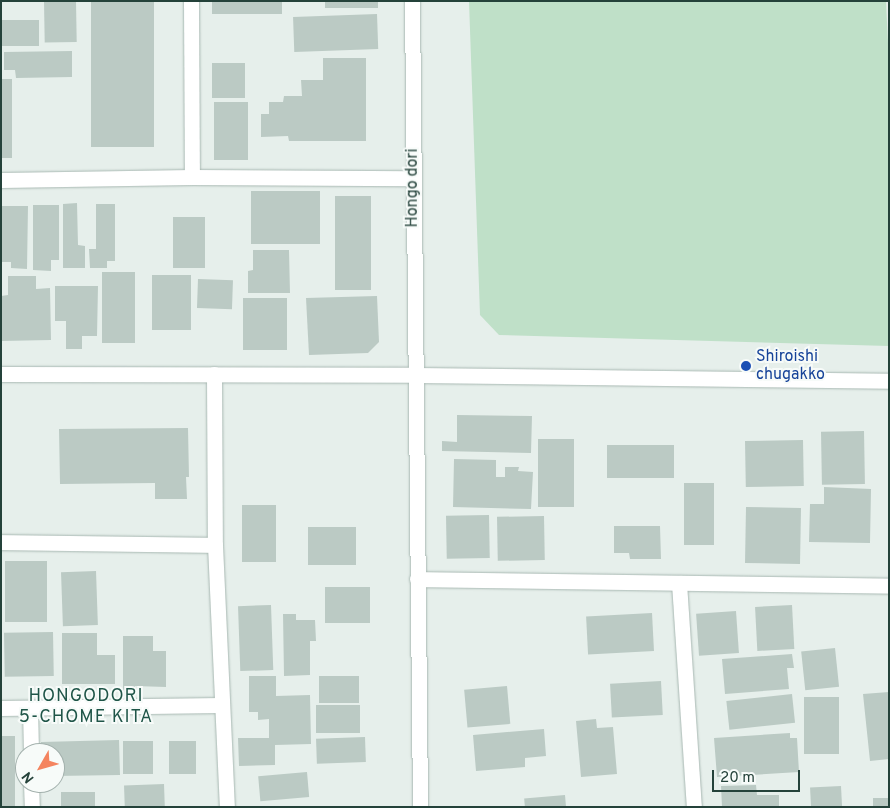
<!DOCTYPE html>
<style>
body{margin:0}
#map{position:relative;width:890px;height:808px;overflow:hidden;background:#e6efeb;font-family:Overpass,sans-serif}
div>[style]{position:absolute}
.green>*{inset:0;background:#bfe0c8}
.building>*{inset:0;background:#bbcac4;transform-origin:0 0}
.roads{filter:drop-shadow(0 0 1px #a8b8b2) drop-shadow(0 0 1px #a8b8b2)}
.minor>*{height:15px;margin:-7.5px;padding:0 7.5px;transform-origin:7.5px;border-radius:7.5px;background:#fff}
.dots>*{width:14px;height:14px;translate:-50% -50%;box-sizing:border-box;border:2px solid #f7fbf9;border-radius:50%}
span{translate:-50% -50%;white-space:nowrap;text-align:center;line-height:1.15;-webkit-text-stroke:4px #f7fbf9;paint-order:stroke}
.street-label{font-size:16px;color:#24423a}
.transit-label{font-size:16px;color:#164399}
.left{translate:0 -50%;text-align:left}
.neighbourhood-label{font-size:18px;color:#1f5548;letter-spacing:1px}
.frame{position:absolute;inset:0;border:2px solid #24423a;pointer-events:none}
.north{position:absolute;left:15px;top:743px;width:50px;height:50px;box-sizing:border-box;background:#f7fbf9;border:1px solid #a3b1ad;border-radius:50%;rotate:232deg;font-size:14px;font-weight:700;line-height:20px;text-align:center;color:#24423a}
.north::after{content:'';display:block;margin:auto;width:18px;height:22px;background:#f4845f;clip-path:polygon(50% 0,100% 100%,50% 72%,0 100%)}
.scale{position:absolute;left:712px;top:770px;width:88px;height:22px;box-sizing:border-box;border:2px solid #24423a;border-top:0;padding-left:6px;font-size:15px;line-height:18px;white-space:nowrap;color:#24423a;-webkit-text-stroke:4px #f7fbf9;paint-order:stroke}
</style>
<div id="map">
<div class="green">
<i style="clip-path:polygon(469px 1px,886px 1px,889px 64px,889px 346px,499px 335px,480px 315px)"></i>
</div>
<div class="building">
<i style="left:76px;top:1px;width:41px;height:32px;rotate:89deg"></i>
<i style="left:91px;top:1px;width:63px;height:146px"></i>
<i style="left:212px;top:1px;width:70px;height:13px"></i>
<i style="left:325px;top:1px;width:53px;height:7px"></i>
<i style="left:377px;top:14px;width:35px;height:84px;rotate:88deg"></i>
<i style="left:1px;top:20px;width:38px;height:26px"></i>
<i style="clip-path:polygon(72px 51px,72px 77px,16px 78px,15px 70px,4px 70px,4px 52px)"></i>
<i style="clip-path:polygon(323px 58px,366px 58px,366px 141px,289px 141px,288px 136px,261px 137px,261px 114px,269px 114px,269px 102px,283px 102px,284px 96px,302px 96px,301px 80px,323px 80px)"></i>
<i style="left:212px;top:63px;width:33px;height:35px"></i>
<i style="left:1px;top:79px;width:11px;height:79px"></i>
<i style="left:214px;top:102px;width:34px;height:58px"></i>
<i style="left:251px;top:191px;width:69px;height:53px"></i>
<i style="left:335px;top:196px;width:36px;height:94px"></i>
<i style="clip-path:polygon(77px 203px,78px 245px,85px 246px,85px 268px,63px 268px,63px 204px)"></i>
<i style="clip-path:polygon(96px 204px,115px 204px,115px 261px,107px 261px,107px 268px,90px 268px,89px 249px,96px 249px)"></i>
<i style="clip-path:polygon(33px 205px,59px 205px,59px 260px,51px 260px,51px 271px,33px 270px)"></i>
<i style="clip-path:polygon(1px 206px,28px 206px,27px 269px,11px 268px,11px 262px,1px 262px)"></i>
<i style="left:173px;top:217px;width:32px;height:51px"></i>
<i style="clip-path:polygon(253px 250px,289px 250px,290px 293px,248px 293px,248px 271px,253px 270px)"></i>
<i style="left:102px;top:272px;width:33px;height:71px"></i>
<i style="left:152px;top:275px;width:39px;height:55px"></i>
<i style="clip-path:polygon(8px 276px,36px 276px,36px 289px,50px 288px,51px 340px,1px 341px,1px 296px,8px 295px)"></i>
<i style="left:198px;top:279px;width:35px;height:29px;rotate:2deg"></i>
<i style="clip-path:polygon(55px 286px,98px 286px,97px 336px,82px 336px,82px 349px,66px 349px,66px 321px,55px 321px)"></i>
<i style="clip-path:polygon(377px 296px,379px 342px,368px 353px,309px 355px,306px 298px)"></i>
<i style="left:243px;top:298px;width:44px;height:52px"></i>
<i style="clip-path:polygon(457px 415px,532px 416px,531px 453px,442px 451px,442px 441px,457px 442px)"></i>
<i style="clip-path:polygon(188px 428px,189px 477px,186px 477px,187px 499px,155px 499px,155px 483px,60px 484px,59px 429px)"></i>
<i style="left:864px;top:431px;width:53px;height:43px;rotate:89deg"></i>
<i style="left:538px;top:439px;width:36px;height:68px"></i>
<i style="left:803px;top:440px;width:46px;height:58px;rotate:89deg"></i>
<i style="left:607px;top:445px;width:67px;height:33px"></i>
<i style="clip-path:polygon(454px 459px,496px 460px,496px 477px,505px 477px,505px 467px,519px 467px,518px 471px,533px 472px,531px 509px,453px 507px)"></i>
<i style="left:684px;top:483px;width:30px;height:62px"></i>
<i style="clip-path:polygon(824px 487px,871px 489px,870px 543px,809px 542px,810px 504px,824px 504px)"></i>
<i style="left:242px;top:505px;width:34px;height:57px"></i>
<i style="left:746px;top:507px;width:55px;height:56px;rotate:1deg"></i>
<i style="left:489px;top:515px;width:43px;height:43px;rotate:89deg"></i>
<i style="left:544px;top:516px;width:44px;height:47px;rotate:89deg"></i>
<i style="clip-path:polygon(614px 526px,660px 526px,661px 559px,630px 559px,629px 553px,614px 553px)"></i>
<i style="left:308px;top:527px;width:48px;height:38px"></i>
<i style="left:47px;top:561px;width:61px;height:42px;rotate:90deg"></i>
<i style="left:96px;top:571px;width:54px;height:35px;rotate:88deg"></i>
<i style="left:370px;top:587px;width:36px;height:45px;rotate:90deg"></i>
<i style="left:271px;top:605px;width:65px;height:33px;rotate:88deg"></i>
<i style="left:792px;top:605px;width:44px;height:37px;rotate:87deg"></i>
<i style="left:736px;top:611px;width:42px;height:40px;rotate:86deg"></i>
<i style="left:652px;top:613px;width:38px;height:66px;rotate:87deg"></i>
<i style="clip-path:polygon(283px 614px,296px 614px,296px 620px,315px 620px,316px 641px,310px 641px,310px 675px,284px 676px)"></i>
<i style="left:53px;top:632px;width:44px;height:49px;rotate:89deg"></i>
<i style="clip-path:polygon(62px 633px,97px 633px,97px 655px,115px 655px,115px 684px,62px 684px)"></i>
<i style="clip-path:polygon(123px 636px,153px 636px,153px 651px,166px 651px,166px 687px,135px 686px,135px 696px,123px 696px)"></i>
<i style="left:835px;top:648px;width:39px;height:34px;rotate:84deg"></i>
<i style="clip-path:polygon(792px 654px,794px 668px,787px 668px,789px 689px,725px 694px,722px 659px)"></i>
<i style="clip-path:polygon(249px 676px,276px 676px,276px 696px,310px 695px,311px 744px,275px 745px,275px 765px,239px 766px,238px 738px,269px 738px,269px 719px,258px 720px,258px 712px,249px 712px)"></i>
<i style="left:359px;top:676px;width:27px;height:40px;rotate:90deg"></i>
<i style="left:661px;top:681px;width:34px;height:51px;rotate:87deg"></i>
<i style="left:507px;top:686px;width:38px;height:43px;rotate:85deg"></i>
<i style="clip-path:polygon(889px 692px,889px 759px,870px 761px,863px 694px)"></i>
<i style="left:792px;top:694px;width:29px;height:66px;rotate:84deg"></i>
<i style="left:804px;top:697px;width:35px;height:57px"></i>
<i style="left:360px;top:705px;width:28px;height:44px;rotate:90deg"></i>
<i style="clip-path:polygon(596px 719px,597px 728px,613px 727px,617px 774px,581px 777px,576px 721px)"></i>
<i style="clip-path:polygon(544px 729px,546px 756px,525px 758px,525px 767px,476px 771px,473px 735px)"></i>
<i style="clip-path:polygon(790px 733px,790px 738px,797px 738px,799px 772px,717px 777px,714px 738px)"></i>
<i style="left:1px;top:736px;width:14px;height:70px"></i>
<i style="left:365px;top:737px;width:25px;height:49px;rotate:88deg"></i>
<i style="clip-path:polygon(119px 740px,120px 775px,55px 776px,55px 753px,41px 753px,41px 742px)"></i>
<i style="left:123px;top:741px;width:30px;height:33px"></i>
<i style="left:169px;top:741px;width:27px;height:33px"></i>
<i style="left:307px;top:772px;width:25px;height:49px;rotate:85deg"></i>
<i style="left:164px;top:784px;width:23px;height:40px;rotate:88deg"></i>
<i style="clip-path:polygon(756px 785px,757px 795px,779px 795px,779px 807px,722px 807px,721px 786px)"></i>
<i style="left:841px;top:786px;width:21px;height:31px;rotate:87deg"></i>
<i style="left:61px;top:792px;width:34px;height:15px"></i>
<i style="left:565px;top:795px;width:12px;height:41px;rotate:85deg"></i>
<i style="left:889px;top:798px;width:9px;height:16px;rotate:90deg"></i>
</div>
<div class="roads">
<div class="minor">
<i style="left:191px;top:1px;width:176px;rotate:89.7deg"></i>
<i style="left:412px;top:1px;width:806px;rotate:89.43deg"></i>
<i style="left:1px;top:180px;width:191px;rotate:-0.9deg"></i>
<i style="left:192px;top:177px;width:221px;rotate:0.3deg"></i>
<i style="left:1px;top:374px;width:415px;rotate:0.1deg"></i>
<i style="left:416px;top:375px;width:473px;rotate:0.7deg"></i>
<i style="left:214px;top:374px;width:171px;rotate:89.7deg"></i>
<i style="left:215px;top:545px;width:262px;rotate:87.4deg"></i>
<i style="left:1px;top:542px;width:214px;rotate:0.8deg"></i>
<i style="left:417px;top:579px;width:472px;rotate:0.8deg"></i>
<i style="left:679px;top:583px;width:225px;rotate:86.2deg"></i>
<i style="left:1px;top:708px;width:220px;rotate:-0.8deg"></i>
<i style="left:30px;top:708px;width:45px;rotate:88.7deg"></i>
<i style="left:31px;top:783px;width:24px;rotate:88deg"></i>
</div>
</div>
<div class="dots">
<i style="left:746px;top:366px;background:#1a4fb4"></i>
</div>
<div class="street-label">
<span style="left:413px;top:188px;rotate:-90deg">Hongo dori</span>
</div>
<div class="transit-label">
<span class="left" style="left:756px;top:366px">Shiroishi<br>chugakko</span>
</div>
<div class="neighbourhood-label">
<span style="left:86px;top:708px">HONGODORI<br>5-CHOME KITA</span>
</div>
<div class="frame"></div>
<div class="north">N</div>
<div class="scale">20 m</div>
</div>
